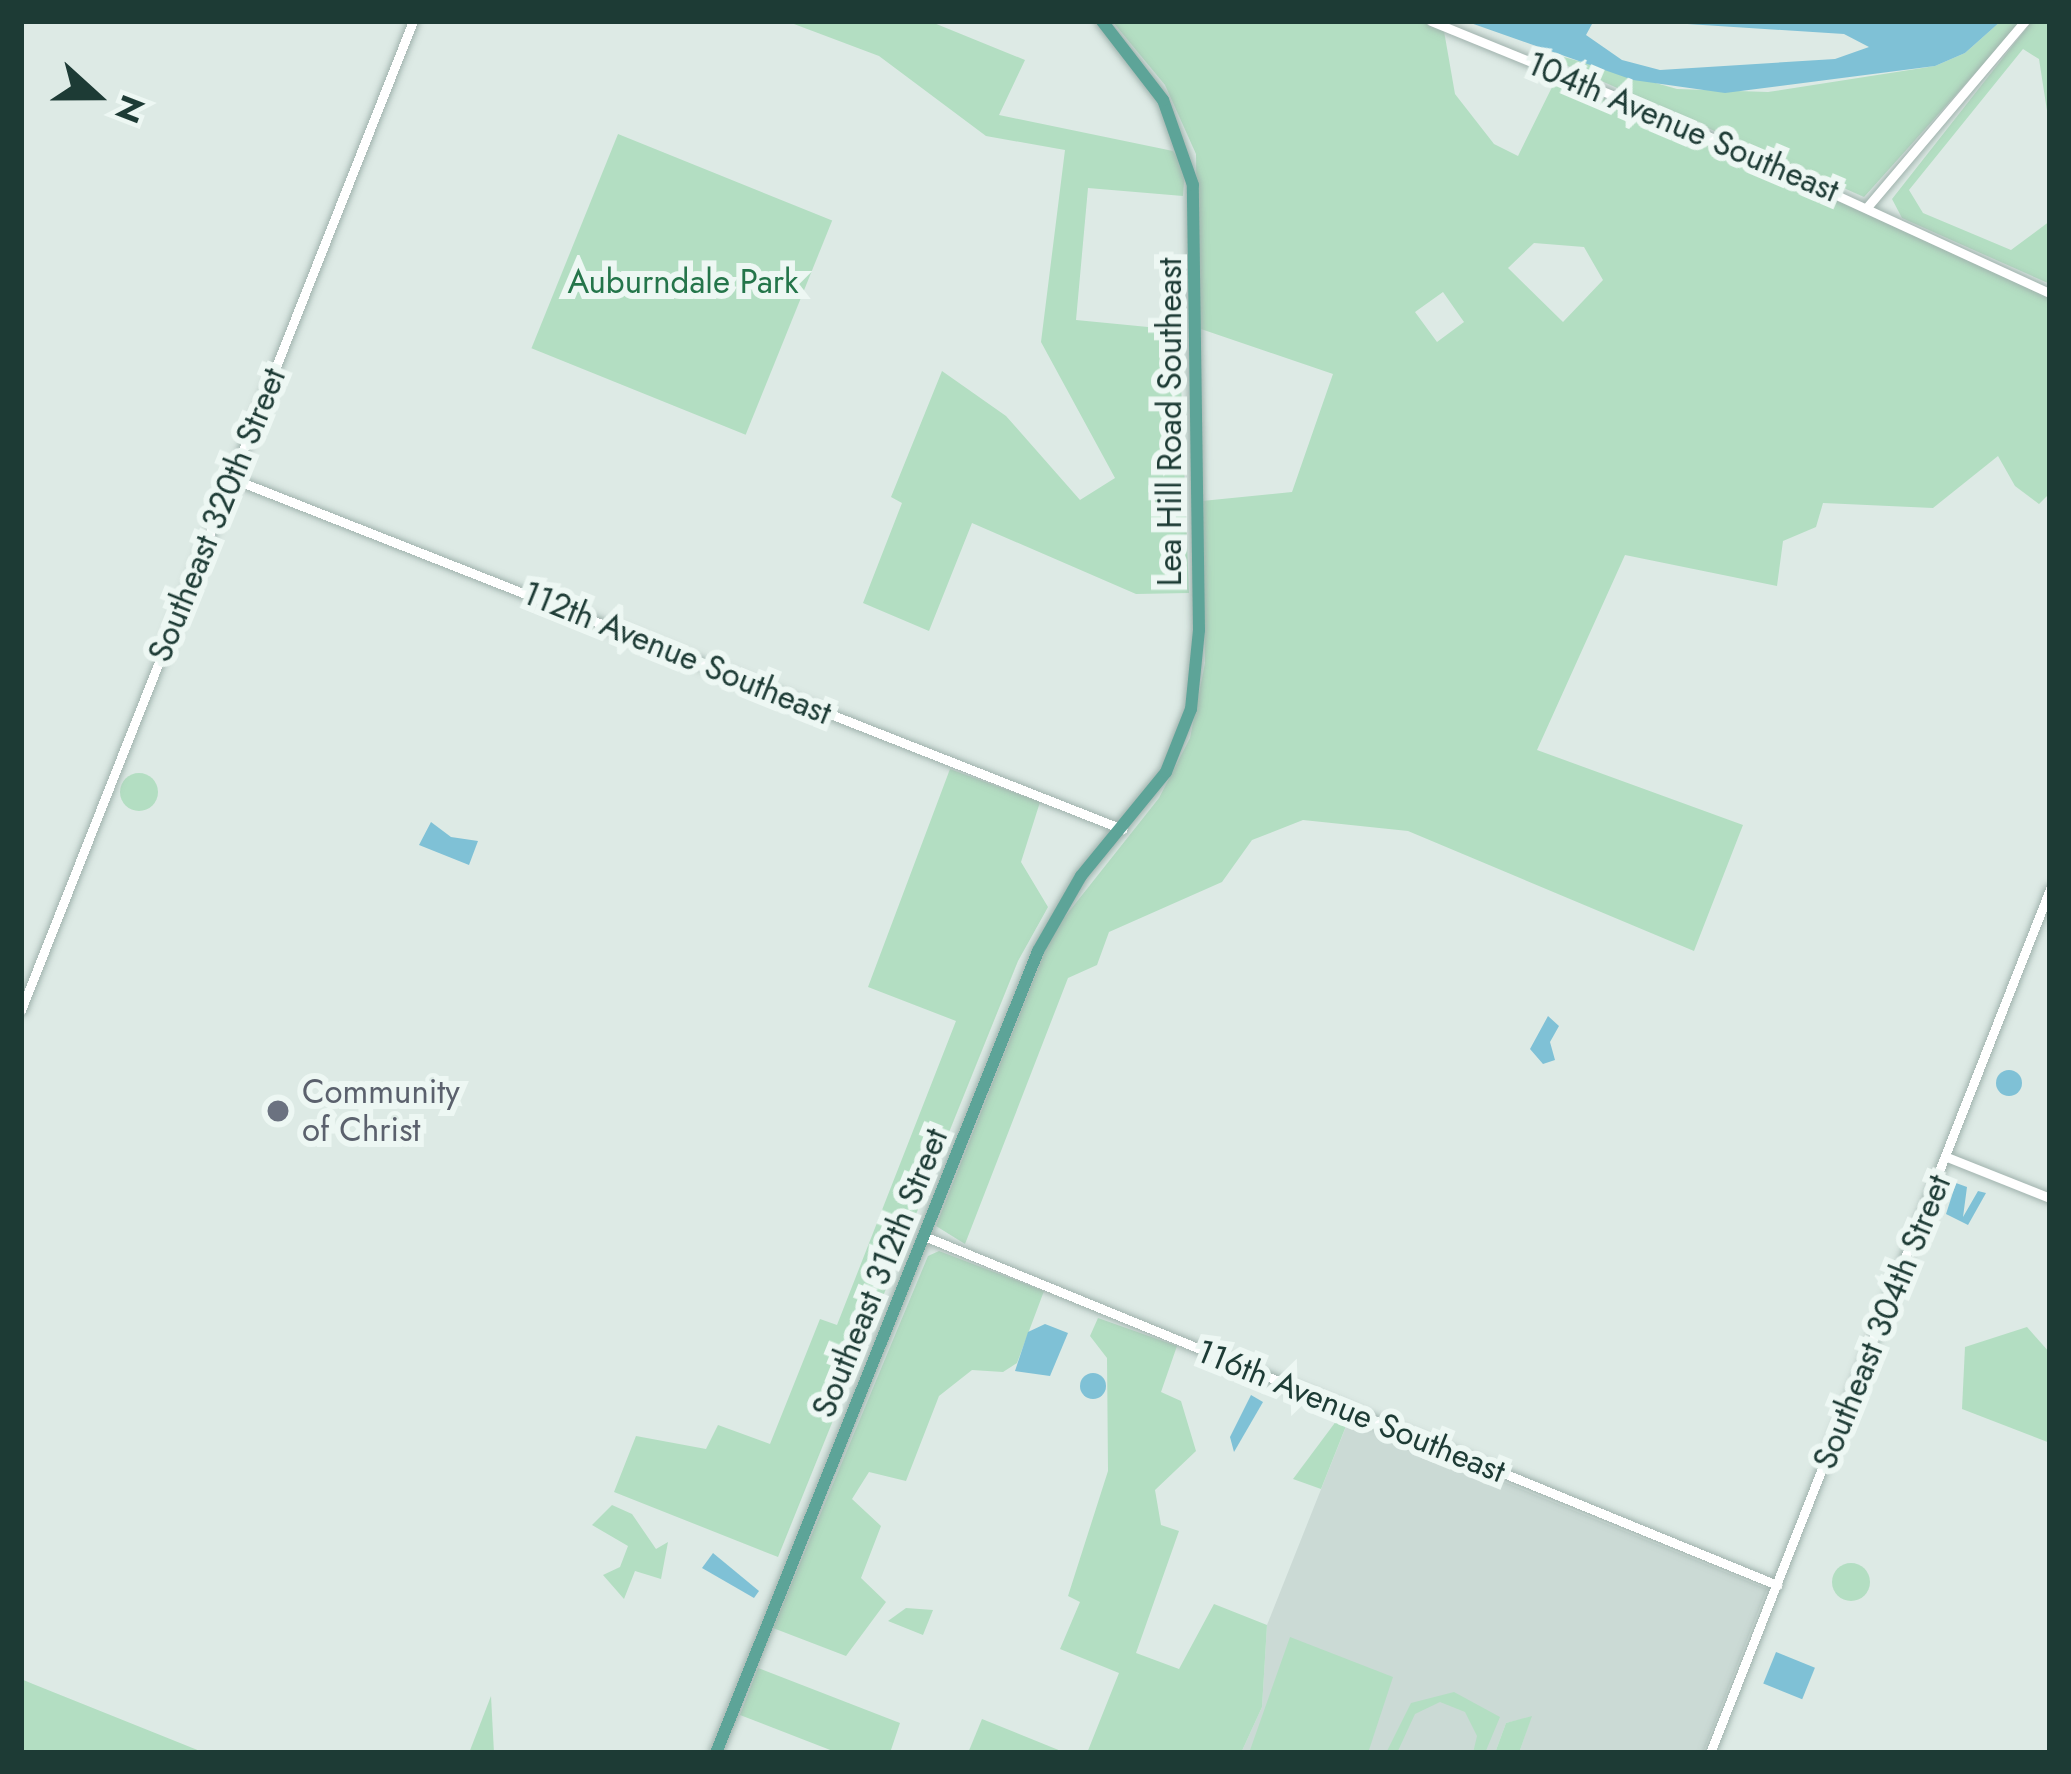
<!DOCTYPE html>
<style>
body{margin:0}
#map{position:relative;width:2071px;height:1774px;overflow:hidden;background:#ddeae5;font-family:Jost,sans-serif}
div>[style]{position:absolute}
.built>*{inset:0;background:#cbdad5}
.green>*{inset:0;background:#b3dec2;transform-origin:0 0}
.round{border-radius:50%}
.water>*{inset:0;background:#7fc1d6;transform-origin:0 0}
.roads{filter:drop-shadow(0 0 3px #a0b2ad) drop-shadow(0 0 3px #a0b2ad)}
.minor>*{height:9px;margin:-4.5px;padding:0 4.5px;transform-origin:4.5px;border-radius:4.5px;background:#fff}
.major>*{height:12px;margin:-6px;padding:0 6px;transform-origin:6px;border-radius:6px;background:#5da498}
.dots>*{width:33px;height:33px;translate:-50% -50%;box-sizing:border-box;border:6px solid #edf7f3;border-radius:50%}
span{translate:-50% -50%;white-space:nowrap;text-align:center;line-height:1.15;-webkit-text-stroke:12px #edf7f3;paint-order:stroke}
.street-label{font-size:33px;color:#1d3b35}
.park-label{font-size:33px;color:#24754a}
.worship-label{font-size:33px;color:#5b616d}
.left{translate:0 -50%;text-align:left}
.frame{position:absolute;inset:0;border:24px solid #1d3b35;pointer-events:none}
.north{position:absolute;left:36px;top:36px;width:120px;height:120px;-webkit-text-stroke:9px #edf7f3;paint-order:stroke;rotate:111deg;font-size:33px;font-weight:700;line-height:48px;text-align:center;color:#1d3b35}
.north::after{content:'';display:block;margin:auto;width:42px;height:54px;background:#1d3b35;clip-path:polygon(50% 0,100% 100%,50% 72%,0 100%)}
</style>
<div id="map">
<div class="built">
<i style="clip-path:polygon(1349px 1419px,1767px 1589px,1703px 1753px,1519px 1753px,1531px 1717px,1506px 1723px,1495px 1753px,1241px 1753px,1262px 1707px,1267px 1625px)"></i>
</div>
<div class="green">
<i style="clip-path:polygon(786px 21px,929px 21px,1025px 60px,999px 115px,1173px 151px,1185px 169px,1183px 196px,1088px 188px,1076px 320px,1179px 330px,1189px 593px,1136px 594px,972px 523px,929px 631px,863px 603px,902px 503px,891px 497px,942px 371px,1006px 416px,1080px 500px,1115px 478px,1041px 342px,1065px 150px,986px 136px,879px 56px)"></i>
<i style="clip-path:polygon(evenodd,1112px 21px,1419px 21px,1444px 31px,1455px 94px,1494px 144px,1518px 156px,1557px 77px,2047px 294px,2050px 493px,2039px 504px,2015px 486px,1998px 456px,1933px 508px,1823px 503px,1816px 527px,1783px 541px,1777px 586px,1625px 555px,1537px 750px,1743px 825px,1694px 951px,1408px 831px,1303px 820px,1252px 840px,1222px 882px,1109px 932px,1097px 965px,1068px 978px,965px 1244px,936px 1226px,1052px 933px,1159px 798px,1190px 738px,1205px 663px,1202px 501px,1292px 492px,1333px 374px,1198px 328px,1196px 154px,1165px 85px,1112px 21px,1534px 243px,1584px 247px,1603px 280px,1563px 322px,1508px 268px,1534px 243px,1112px 21px,1443px 292px,1464px 322px,1437px 342px,1415px 312px,1443px 292px)"></i>
<i style="clip-path:polygon(2001px 21px,2022px 21px,1864px 197px,1563px 64px,1564px 57px,1677px 89px,1768px 92px,1935px 66px,1965px 53px)"></i>
<i style="clip-path:polygon(2032px 21px,2050px 21px,2050px 130px,2039px 59px,2023px 49px,1909px 190px,1923px 213px,2011px 250px,2050px 221px,2050px 284px,1902px 218px,1892px 199px)"></i>
<i style="left:618px;top:134px;width:231px;height:231px;rotate:22deg"></i>
<i style="clip-path:polygon(950px 769px,1040px 802px,1021px 862px,1048px 907px,1018px 961px,778px 1557px,614px 1492px,636px 1436px,706px 1449px,718px 1425px,770px 1444px,820px 1319px,837px 1325px,956px 1021px,868px 987px)"></i>
<i class="round" style="left:120px;top:773px;width:38px;height:38px"></i>
<i style="clip-path:polygon(939px 1251px,1044px 1291px,1017px 1363px,1003px 1372px,972px 1370px,939px 1396px,906px 1481px,869px 1472px,852px 1499px,881px 1526px,861px 1578px,886px 1602px,846px 1656px,773px 1628px,928px 1256px)"></i>
<i style="clip-path:polygon(1098px 1318px,1177px 1346px,1161px 1392px,1181px 1401px,1196px 1451px,1155px 1490px,1161px 1525px,1179px 1531px,1136px 1653px,1179px 1669px,1214px 1604px,1267px 1625px,1262px 1707px,1241px 1753px,1087px 1753px,1119px 1673px,1060px 1649px,1080px 1602px,1068px 1596px,1108px 1471px,1107px 1358px,1090px 1336px)"></i>
<i style="clip-path:polygon(2027px 1327px,2050px 1353px,2050px 1443px,1962px 1409px,1965px 1347px)"></i>
<i style="clip-path:polygon(1337px 1420px,1348px 1421px,1321px 1489px,1293px 1479px)"></i>
<i style="clip-path:polygon(612px 1505px,632px 1514px,656px 1549px,668px 1542px,661px 1579px,635px 1571px,624px 1599px,603px 1575px,620px 1567px,628px 1546px,592px 1525px)"></i>
<i class="round" style="left:1832px;top:1563px;width:38px;height:38px"></i>
<i style="clip-path:polygon(906px 1608px,933px 1610px,923px 1635px,888px 1621px)"></i>
<i style="clip-path:polygon(1290px 1637px,1393px 1677px,1368px 1753px,1249px 1753px)"></i>
<i style="clip-path:polygon(758px 1668px,900px 1723px,890px 1753px,838px 1753px,740px 1715px)"></i>
<i style="clip-path:polygon(21px 1679px,33px 1684px,205px 1753px,21px 1753px)"></i>
<i style="clip-path:polygon(1454px 1692px,1500px 1717px,1485px 1753px,1473px 1753px,1477px 1736px,1465px 1712px,1440px 1702px,1415px 1714px,1397px 1753px,1386px 1753px,1411px 1703px)"></i>
<i style="clip-path:polygon(491px 1696px,494px 1753px,469px 1753px)"></i>
<i style="clip-path:polygon(1532px 1716px,1519px 1753px,1495px 1753px,1506px 1723px)"></i>
<i style="clip-path:polygon(982px 1719px,1066px 1753px,968px 1753px)"></i>
</div>
<div class="water">
<i style="clip-path:polygon(1465px 21px,1615px 21px,1592px 24px,1586px 35px,1622px 60px,1660px 70px,1835px 59px,1869px 47px,1844px 34px,1641px 21px,2001px 21px,1965px 53px,1935px 66px,1725px 93px,1633px 80px)"></i>
<i style="clip-path:polygon(431px 822px,451px 837px,478px 841px,469px 865px,419px 845px)"></i>
<i style="clip-path:polygon(1548px 1016px,1559px 1026px,1550px 1042px,1555px 1060px,1543px 1064px,1530px 1049px)"></i>
<i class="round" style="left:1996px;top:1070px;width:26px;height:26px"></i>
<i style="clip-path:polygon(1956px 1183px,1967px 1187px,1963px 1217px,1978px 1191px,1986px 1193px,1968px 1225px,1946px 1214px)"></i>
<i style="clip-path:polygon(1045px 1324px,1068px 1333px,1050px 1376px,1015px 1371px,1028px 1332px)"></i>
<i class="round" style="left:1080px;top:1373px;width:26px;height:26px"></i>
<i style="clip-path:polygon(1251px 1395px,1263px 1402px,1234px 1452px,1230px 1437px)"></i>
<i style="clip-path:polygon(713px 1553px,759px 1591px,754px 1598px,702px 1568px)"></i>
<i style="left:1776px;top:1652px;width:42px;height:34px;rotate:22deg"></i>
</div>
<div class="roads">
<div class="minor">
<i style="left:1431px;top:21px;width:259px;rotate:22.2deg"></i>
<i style="left:1671px;top:119px;width:417px;rotate:24.7deg"></i>
<i style="left:1868px;top:206px;width:243px;rotate:-49.7deg"></i>
<i style="left:231px;top:478px;width:958px;rotate:21.5deg"></i>
<i style="left:21px;top:1010px;width:1064px;rotate:-68.38deg"></i>
<i style="left:1947px;top:1157px;width:111px;rotate:21.7deg"></i>
<i style="left:924px;top:1236px;width:922px;rotate:22.25deg"></i>
<i style="left:1710px;top:1753px;width:928px;rotate:-68.52deg"></i>
</div>
<div class="major">
<i style="left:716px;top:1753px;width:864px;rotate:-68.12deg"></i>
<i style="left:1038px;top:951px;width:86px;rotate:-60.2deg"></i>
<i style="left:1081px;top:876px;width:134px;rotate:-50.7deg"></i>
<i style="left:1166px;top:772px;width:68px;rotate:-68.4deg"></i>
<i style="left:1191px;top:709px;width:79px;rotate:-84.2deg"></i>
<i style="left:1199px;top:630px;width:445px;rotate:-90.8deg"></i>
<i style="left:1193px;top:185px;width:90px;rotate:-109.4deg"></i>
<i style="left:1163px;top:100px;width:100px;rotate:-127.7deg"></i>
</div>
</div>
<div class="dots">
<i style="left:278px;top:1111px;background:#6b7280"></i>
</div>
<div class="street-label">
<span style="left:1683px;top:127px;rotate:23deg">104th Avenue Southeast</span>
<span style="left:1170px;top:422px;rotate:-90deg">Lea Hill Road Southeast</span>
<span style="left:217px;top:515px;rotate:-68deg">Southeast 320th Street</span>
<span style="left:677px;top:653px;rotate:22deg">112th Avenue Southeast</span>
<span style="left:880px;top:1273px;rotate:-68deg">Southeast 312th Street</span>
<span style="left:1882px;top:1322px;rotate:-68deg">Southeast 304th Street</span>
<span style="left:1351px;top:1411px;rotate:22deg">116th Avenue Southeast</span>
</div>
<div class="park-label">
<span style="left:683px;top:282px">Auburndale Park</span>
</div>
<div class="worship-label">
<span class="left" style="left:302px;top:1111px">Community<br>of Christ</span>
</div>
<div class="frame"></div>
<div class="north">N</div>
</div>
